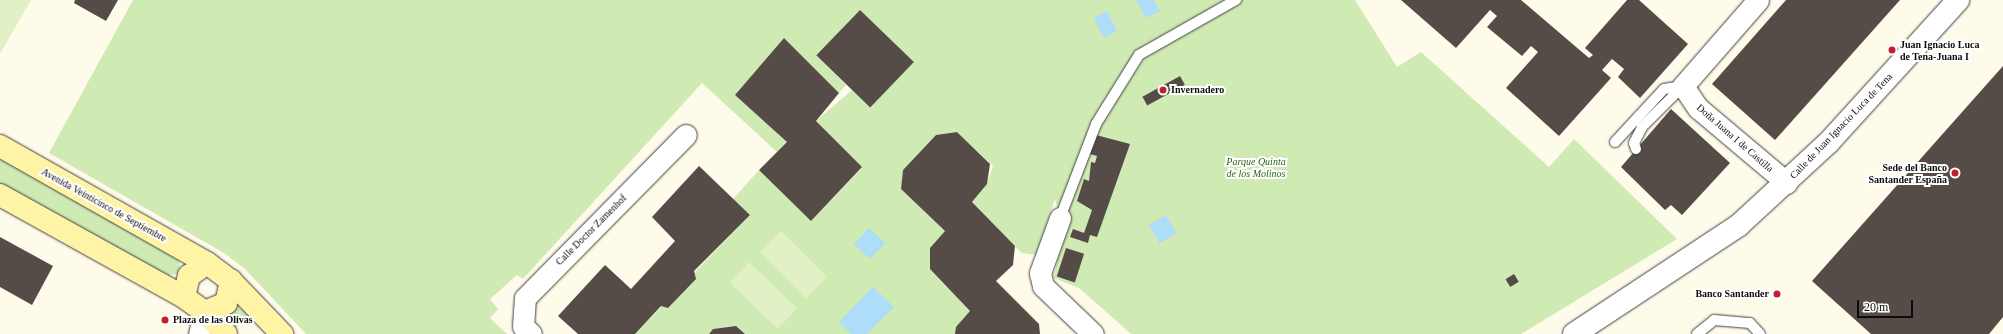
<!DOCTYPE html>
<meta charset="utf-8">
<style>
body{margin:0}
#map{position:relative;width:2003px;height:334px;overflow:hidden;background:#fffbea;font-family:Georgia,serif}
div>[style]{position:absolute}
.green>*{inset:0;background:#d0eab3}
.pitch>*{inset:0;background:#e2f1c5;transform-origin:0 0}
.water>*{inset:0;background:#adddf8;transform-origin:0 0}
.building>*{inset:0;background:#554c48;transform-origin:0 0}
.roads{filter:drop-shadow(0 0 1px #3f3f3f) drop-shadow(0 0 1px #3f3f3f)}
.service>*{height:10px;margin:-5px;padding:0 5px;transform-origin:5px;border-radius:5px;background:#fff}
.minor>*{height:21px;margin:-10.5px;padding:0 10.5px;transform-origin:10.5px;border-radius:10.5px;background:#fff}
.tertiary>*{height:22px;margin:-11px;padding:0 11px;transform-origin:11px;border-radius:11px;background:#fff}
.secondary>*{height:22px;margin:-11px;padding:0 11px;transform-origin:11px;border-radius:11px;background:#fff4a5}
.dots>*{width:11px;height:11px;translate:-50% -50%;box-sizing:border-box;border:2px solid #fff;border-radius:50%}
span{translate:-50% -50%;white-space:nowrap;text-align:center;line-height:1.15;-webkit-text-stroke:4px #fff;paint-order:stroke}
.poi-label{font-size:10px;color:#0c0c0c;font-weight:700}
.left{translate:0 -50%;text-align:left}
.right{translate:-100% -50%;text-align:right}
.street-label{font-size:10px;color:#0c0c0c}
.park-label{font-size:10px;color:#2b651a;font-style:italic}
.scale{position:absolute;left:1857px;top:300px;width:56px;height:18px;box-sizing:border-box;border:2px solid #0c0c0c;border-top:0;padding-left:5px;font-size:12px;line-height:14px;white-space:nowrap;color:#0c0c0c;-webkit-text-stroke:3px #fff;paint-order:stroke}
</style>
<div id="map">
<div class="green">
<i style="clip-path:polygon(133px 0,1355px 0,1397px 67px,1421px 52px,1549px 167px,1574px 139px,1677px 239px,1521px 334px,1131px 334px,1079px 288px,1054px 278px,1063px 229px,1055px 199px,1037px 255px,1022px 253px,972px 202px,987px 184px,993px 166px,957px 132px,936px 135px,903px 170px,901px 189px,945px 231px,930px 248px,930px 269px,970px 311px,955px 334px,745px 334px,736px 326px,713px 329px,709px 334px,635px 334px,750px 215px,733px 199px,759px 170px,811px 221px,862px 168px,816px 121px,852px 90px,870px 107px,914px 62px,860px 10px,816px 55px,846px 85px,839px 93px,784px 38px,735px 95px,787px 142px,777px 152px,702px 83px,523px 279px,517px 275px,490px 299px,498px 309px,490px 318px,507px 334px,306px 334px,245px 269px,224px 253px,49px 153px)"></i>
<i style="clip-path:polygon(0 159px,179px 259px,180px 273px,166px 276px,0 184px)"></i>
<i style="clip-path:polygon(237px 307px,249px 313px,234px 330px,226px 317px)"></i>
</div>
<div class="pitch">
<i style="clip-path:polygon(0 0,31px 0,0 54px)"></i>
<i style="left:781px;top:231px;width:65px;height:30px;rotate:45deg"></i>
<i style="left:749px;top:262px;width:67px;height:28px;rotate:44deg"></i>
</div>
<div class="water">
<i style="clip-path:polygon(1136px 0,1154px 0,1160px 11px,1146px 18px)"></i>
<i style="left:1107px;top:11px;width:22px;height:15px;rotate:63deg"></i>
<i style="left:1166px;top:215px;width:21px;height:20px;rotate:59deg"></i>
<i style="left:869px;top:228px;width:22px;height:22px;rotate:43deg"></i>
<i style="clip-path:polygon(873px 287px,894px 307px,867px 334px,851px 334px,839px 322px)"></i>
</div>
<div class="building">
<i style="clip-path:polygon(75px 0,118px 0,106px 21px,74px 3px)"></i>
<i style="clip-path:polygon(1401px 0,1521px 0,1589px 58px,1593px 55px,1585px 48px,1627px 0,1639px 0,1688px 44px,1640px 98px,1618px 77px,1624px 69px,1612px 59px,1602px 70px,1611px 78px,1559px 136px,1506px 88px,1538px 52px,1531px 46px,1522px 56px,1487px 27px,1497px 16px,1490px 10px,1456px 48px)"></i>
<i style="clip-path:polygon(1786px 0,1900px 0,1775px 140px,1712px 84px)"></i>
<i style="left:860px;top:10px;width:75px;height:63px;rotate:44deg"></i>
<i style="clip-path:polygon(784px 38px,839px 93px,816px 121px,862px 167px,811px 221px,759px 170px,787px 142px,735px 95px)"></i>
<i style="clip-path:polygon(2003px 66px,2003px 317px,1989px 334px,1871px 334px,1812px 281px)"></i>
<i style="left:1180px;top:76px;width:10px;height:43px;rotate:61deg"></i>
<i style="clip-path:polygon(1671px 109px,1730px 163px,1682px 215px,1671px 205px,1665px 210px,1621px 167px)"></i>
<i style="clip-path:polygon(957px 132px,990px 164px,987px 184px,972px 202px,1015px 246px,1013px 265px,996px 281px,1039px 324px,1040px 334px,955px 334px,956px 327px,970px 311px,930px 269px,930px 248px,945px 231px,901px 189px,903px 170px,936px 135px)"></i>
<i style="clip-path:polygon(1096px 135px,1130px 144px,1097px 237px,1090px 235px,1088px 243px,1070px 237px,1073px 229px,1084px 233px,1092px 210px,1077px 201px,1084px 179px,1089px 181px,1091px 162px,1095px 163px,1097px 156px,1090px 154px)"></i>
<i style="clip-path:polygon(699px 166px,750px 215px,694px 271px,696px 279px,668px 308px,661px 306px,635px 334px,578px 334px,558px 316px,605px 265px,631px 289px,675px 241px,652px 217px)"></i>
<i style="clip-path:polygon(0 237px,53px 266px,32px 305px,0 287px)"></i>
<i style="left:1066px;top:248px;width:19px;height:30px;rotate:18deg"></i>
<i style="left:1514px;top:274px;width:9px;height:10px;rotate:58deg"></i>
<i style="clip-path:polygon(736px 326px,745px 334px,709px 334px,713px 329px)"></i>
</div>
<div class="roads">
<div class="service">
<i style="left:1615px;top:142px;width:72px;rotate:-47.2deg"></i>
<i style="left:1664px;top:89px;width:19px;rotate:-9deg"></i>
<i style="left:1636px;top:149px;width:6px;rotate:-108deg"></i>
<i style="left:1634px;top:143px;width:18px;rotate:-63deg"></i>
<i style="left:1642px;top:127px;width:58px;rotate:-45deg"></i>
<i style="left:1060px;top:218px;width:101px;rotate:-69deg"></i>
<i style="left:1096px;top:124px;width:81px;rotate:-58.1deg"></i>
<i style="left:1139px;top:55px;width:112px;rotate:-29.6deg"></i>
<i style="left:1697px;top:334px;width:22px;rotate:-39deg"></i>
<i style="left:1714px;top:320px;width:36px;rotate:5deg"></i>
<i style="left:1750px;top:323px;width:15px;rotate:48deg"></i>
</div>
<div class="minor">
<i style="left:1758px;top:0;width:114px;rotate:131.1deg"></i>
<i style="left:1683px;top:86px;width:27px;rotate:56deg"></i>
<i style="left:1698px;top:108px;width:116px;rotate:40.1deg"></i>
<i style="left:1060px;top:218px;width:59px;rotate:110deg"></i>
<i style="left:1040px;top:273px;width:13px;rotate:77deg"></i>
<i style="left:1043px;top:286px;width:69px;rotate:43.8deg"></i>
<i style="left:199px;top:334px;width:23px;rotate:-75deg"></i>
<i style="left:531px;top:334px;width:11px;rotate:-135deg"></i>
<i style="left:523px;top:326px;width:28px;rotate:-86deg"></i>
<i style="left:525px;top:298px;width:229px;rotate:-45.4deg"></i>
</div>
<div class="tertiary">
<i style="left:1574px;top:334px;width:198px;rotate:-33.4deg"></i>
<i style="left:1739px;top:225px;width:122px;rotate:-42.7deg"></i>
<i style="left:1829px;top:142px;width:192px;rotate:-47.7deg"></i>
</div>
<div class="secondary">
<i style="left:0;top:146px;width:238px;rotate:29.5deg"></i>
<i style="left:207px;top:263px;width:30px;rotate:37deg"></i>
<i style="left:231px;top:281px;width:74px;rotate:46.1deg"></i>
<i style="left:0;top:195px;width:210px;rotate:29deg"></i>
<i style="left:184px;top:297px;width:26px;rotate:36deg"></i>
<i style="left:205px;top:312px;width:30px;rotate:46deg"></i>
<i style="left:184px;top:297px;width:22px;rotate:-77deg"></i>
<i style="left:189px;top:276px;width:22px;rotate:-36deg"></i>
<i style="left:205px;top:312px;width:23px;rotate:-23deg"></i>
<i style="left:226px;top:303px;width:23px;rotate:-77deg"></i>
</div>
</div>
<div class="dots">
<i style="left:1892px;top:50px;background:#bf2029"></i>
<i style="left:1163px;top:90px;background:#bf2029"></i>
<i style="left:1955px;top:173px;background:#bf2029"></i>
<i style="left:1777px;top:294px;background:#bf2029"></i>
<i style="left:165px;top:320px;background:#bf2029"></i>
</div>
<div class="poi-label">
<span class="left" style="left:1900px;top:50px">Juan Ignacio Luca<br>de Tena-Juana I</span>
<span class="left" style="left:1171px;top:90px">Invernadero</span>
<span class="right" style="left:1947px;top:173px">Sede del Banco<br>Santander España</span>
<span class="right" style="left:1769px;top:294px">Banco Santander</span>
<span class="left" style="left:173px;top:320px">Plaza de las Olivas</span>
</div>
<div class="street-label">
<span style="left:1841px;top:126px;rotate:-46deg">Calle de Juan Ignacio Luca de Tena</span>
<span style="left:1735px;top:138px;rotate:41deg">Doña Juana I de Castilla</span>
<span style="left:104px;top:205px;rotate:29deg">Avenida Veinticinco de Septiembre</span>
<span style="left:591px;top:230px;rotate:-45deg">Calle Doctor Zamenhof</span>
</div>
<div class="park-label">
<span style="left:1256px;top:167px">Parque Quinta<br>de los Molinos</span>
</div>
<div class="scale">20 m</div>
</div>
